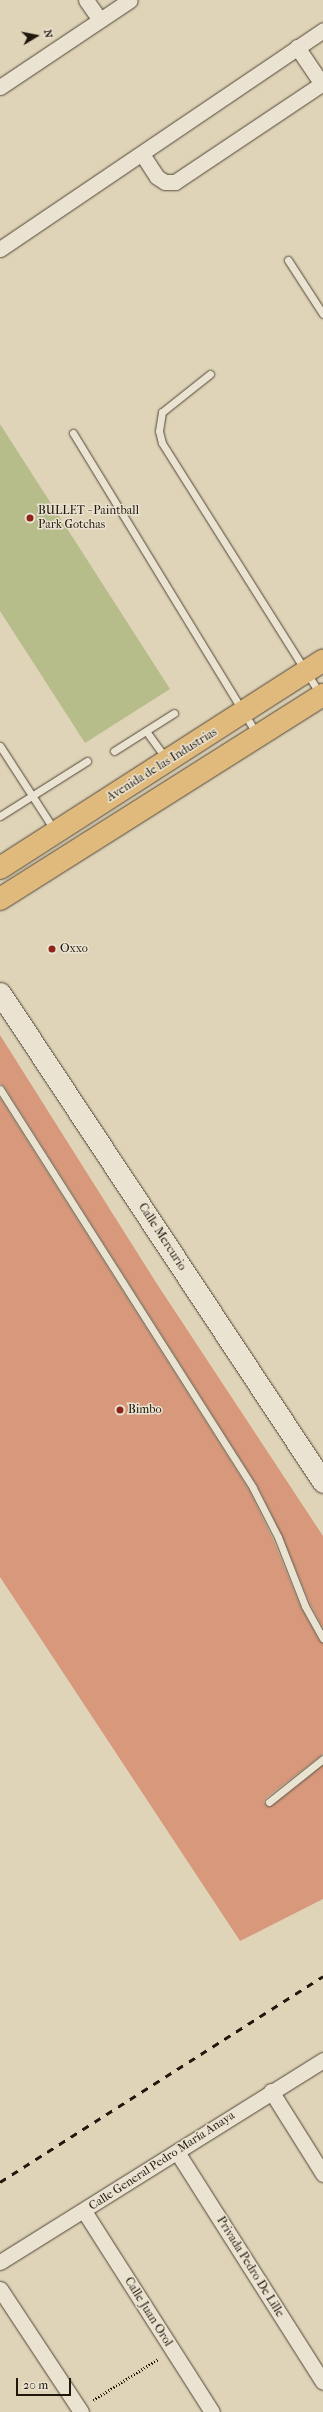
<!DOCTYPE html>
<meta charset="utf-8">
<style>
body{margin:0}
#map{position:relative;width:323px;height:2412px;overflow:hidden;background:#e0d4b8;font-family:"IM FELL French Canon",serif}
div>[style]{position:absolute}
.green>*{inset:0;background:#b7bc8b}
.building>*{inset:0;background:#d7987c}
.path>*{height:2.5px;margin-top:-1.25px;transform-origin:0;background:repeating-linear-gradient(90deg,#20170d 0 1px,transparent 0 3px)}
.roads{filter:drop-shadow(0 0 1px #504638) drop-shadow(0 0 1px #504638)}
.lane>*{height:7px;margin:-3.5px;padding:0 3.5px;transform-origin:3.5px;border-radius:3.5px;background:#ebe3d1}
.street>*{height:15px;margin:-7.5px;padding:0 7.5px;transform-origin:7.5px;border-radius:7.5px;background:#ebe3d1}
.secondary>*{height:21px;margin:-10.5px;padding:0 10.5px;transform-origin:10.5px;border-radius:10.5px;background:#ebe3d1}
.primary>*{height:22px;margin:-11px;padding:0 11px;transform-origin:11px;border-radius:11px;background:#e0ba7c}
.rail>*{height:3px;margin-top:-1.5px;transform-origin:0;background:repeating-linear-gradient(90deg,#20170d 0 7px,transparent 0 14px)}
.dots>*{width:11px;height:11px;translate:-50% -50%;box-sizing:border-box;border:2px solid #ebe3d1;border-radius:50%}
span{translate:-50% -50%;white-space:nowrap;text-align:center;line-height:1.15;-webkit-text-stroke:3px #ebe3d1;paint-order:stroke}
.poi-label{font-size:12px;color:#20170d}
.left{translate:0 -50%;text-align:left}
.street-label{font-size:12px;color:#20170d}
.north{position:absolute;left:16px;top:16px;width:40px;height:40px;-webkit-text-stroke:3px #ebe3d1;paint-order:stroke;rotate:80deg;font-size:11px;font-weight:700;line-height:16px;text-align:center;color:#20170d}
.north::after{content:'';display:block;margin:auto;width:14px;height:18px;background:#20170d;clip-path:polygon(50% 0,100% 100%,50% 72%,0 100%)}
.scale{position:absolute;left:16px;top:2378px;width:55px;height:18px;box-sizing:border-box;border:2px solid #20170d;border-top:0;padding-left:5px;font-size:12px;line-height:14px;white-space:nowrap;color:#20170d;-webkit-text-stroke:3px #ebe3d1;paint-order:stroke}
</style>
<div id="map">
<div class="green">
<i style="clip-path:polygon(0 424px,170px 689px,85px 743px,0 611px)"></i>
</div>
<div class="building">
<i style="clip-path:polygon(0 1035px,157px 1284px,323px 1536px,323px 1628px,310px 1604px,282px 1535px,257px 1485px,4px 1086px,0 1084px)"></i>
<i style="clip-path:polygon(0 1098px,249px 1490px,273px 1539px,301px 1608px,319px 1640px,323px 1643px,323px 1754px,266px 1798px,264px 1802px,267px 1806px,272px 1806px,323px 1765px,323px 1899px,240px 1941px,0 1577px)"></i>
</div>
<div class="path">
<i style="left:93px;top:2400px;width:77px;rotate:-32.2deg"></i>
</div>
<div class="roads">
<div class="lane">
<i style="left:288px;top:260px;width:64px;rotate:57.1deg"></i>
<i style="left:210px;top:374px;width:61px;rotate:141.6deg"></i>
<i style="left:162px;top:412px;width:19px;rotate:99deg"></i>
<i style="left:159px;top:431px;width:12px;rotate:76deg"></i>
<i style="left:162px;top:443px;width:298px;rotate:57.8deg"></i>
<i style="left:73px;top:433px;width:354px;rotate:58.6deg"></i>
<i style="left:146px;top:731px;width:34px;rotate:54deg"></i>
<i style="left:0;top:746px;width:101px;rotate:57.1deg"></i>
<i style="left:114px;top:751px;width:71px;rotate:-32.3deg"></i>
<i style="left:0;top:816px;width:103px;rotate:-32.3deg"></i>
<i style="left:0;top:1089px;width:472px;rotate:57.6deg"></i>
<i style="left:253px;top:1488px;width:55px;rotate:63deg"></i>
<i style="left:278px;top:1537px;width:74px;rotate:68.6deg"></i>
<i style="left:305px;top:1606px;width:37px;rotate:61deg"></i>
<i style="left:269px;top:1802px;width:69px;rotate:-38.5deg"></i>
</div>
<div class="street">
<i style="left:86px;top:0;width:24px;rotate:55deg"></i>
<i style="left:297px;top:47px;width:45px;rotate:56deg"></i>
<i style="left:0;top:87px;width:156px;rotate:-33.8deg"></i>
<i style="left:142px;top:154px;width:27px;rotate:57deg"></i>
<i style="left:157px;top:177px;width:9px;rotate:32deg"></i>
<i style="left:165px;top:182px;width:10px"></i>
<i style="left:175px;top:182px;width:178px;rotate:-33.8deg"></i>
<i style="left:0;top:249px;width:390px;rotate:-34.1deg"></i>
<i style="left:271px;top:2091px;width:98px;rotate:57.9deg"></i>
<i style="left:177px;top:2152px;width:272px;rotate:57.6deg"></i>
<i style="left:84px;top:2211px;width:238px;rotate:57.5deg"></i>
<i style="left:0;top:2262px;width:381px;rotate:-32deg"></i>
<i style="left:0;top:2289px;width:147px;rotate:56.6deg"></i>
</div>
<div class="secondary">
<i style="left:0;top:993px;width:586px;rotate:56.55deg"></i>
</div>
<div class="primary">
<i style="left:0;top:868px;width:384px;rotate:-32.7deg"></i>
<i style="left:0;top:899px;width:382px;rotate:-32.3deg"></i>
</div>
</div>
<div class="rail">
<i style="left:0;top:2182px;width:383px;rotate:-32.5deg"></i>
</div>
<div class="dots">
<i style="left:30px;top:518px;background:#8f2418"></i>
<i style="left:52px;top:949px;background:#8f2418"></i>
<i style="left:120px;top:1410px;background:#8f2418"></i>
</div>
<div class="poi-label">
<span class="left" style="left:38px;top:518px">BULLET - Paintball<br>Park Gotchas</span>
<span class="left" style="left:60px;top:949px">Oxxo</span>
<span class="left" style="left:128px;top:1410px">Bimbo</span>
</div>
<div class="street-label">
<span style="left:162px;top:765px;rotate:-32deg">Avenida de las Industrias</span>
<span style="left:162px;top:1237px;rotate:57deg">Calle Mercurio</span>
<span style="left:162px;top:2161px;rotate:-33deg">Calle General Pedro María Anaya</span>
<span style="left:250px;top:2267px;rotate:58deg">Privada Pedro De Lille</span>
<span style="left:148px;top:2312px;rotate:58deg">Calle Juan Orol</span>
</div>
<div class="north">N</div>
<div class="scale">20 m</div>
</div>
